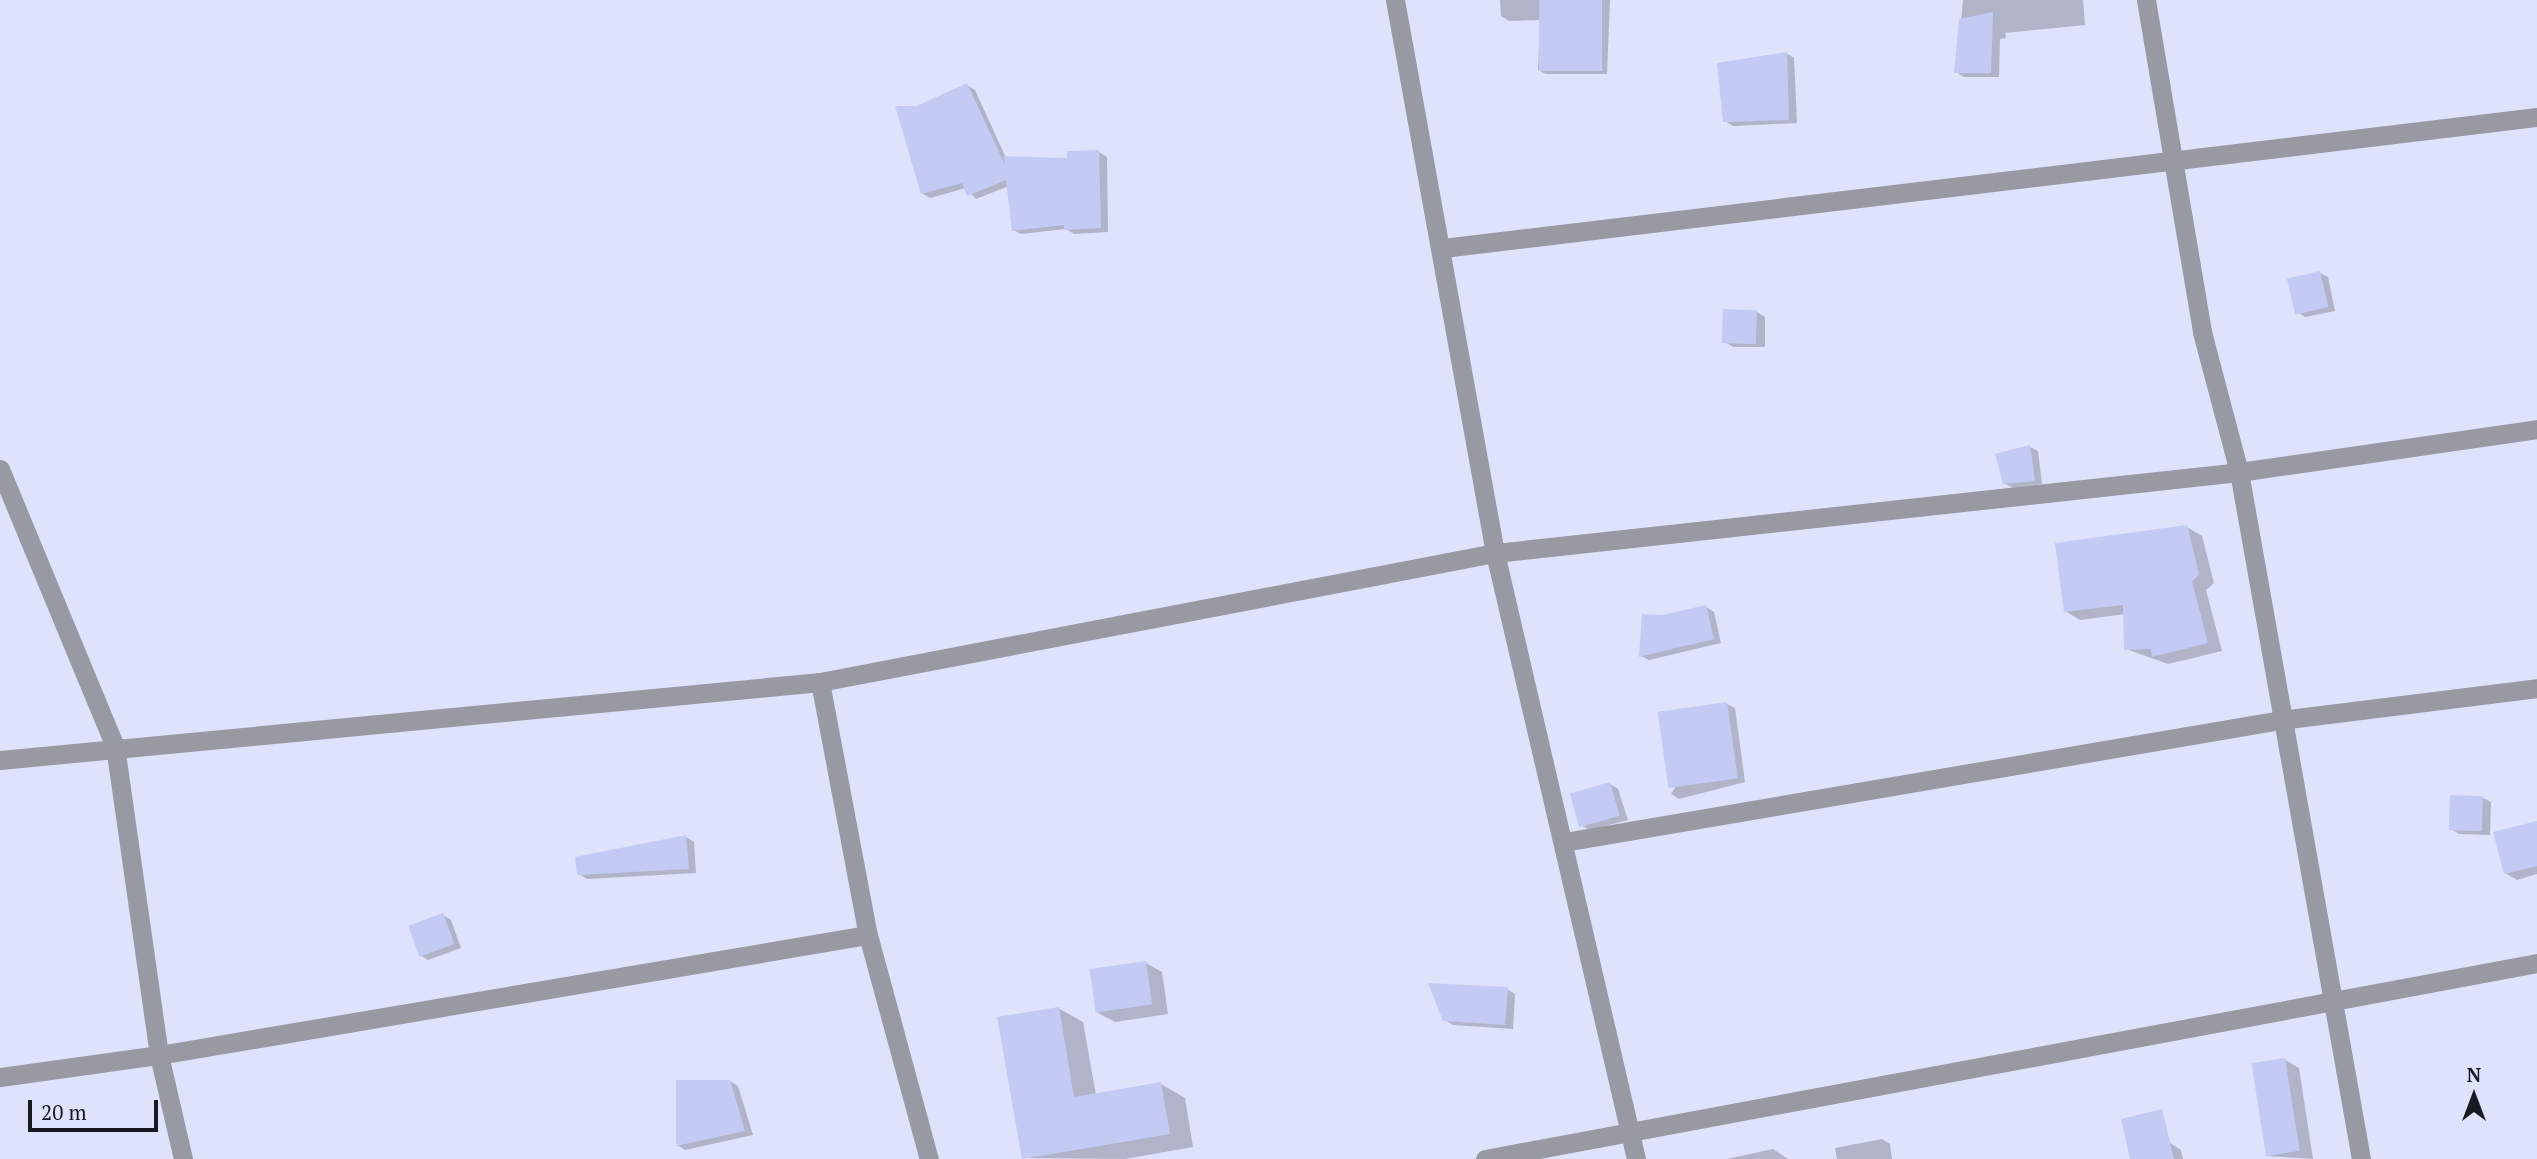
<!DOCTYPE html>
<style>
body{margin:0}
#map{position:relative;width:2537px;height:1159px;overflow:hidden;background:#dee2fa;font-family:"PT Serif",serif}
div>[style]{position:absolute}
.shadow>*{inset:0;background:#0003}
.building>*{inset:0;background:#c3cbf4;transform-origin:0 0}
.minor>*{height:19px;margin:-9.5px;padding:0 9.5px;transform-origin:9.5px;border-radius:9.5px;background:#9799a3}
span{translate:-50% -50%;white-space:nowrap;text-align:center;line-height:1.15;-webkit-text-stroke:5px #dee2fa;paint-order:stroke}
.north{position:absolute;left:2439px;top:1061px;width:70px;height:70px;-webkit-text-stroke:5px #dee2fa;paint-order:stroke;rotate:0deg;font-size:19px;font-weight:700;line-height:28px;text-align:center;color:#181a22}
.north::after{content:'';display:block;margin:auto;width:24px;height:32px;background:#181a22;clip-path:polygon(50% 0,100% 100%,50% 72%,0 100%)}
.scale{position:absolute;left:28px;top:1100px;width:130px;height:32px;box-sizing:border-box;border:4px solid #181a22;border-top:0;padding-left:9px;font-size:21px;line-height:24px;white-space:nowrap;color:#181a22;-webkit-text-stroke:5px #dee2fa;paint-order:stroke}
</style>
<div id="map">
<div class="shadow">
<i style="clip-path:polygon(1500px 0,1610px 0,1607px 74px,1546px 74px,1538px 70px,1540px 20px,1509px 21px,1501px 16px)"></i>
<i style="clip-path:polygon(1963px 0,2083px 0,2085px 25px,2005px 33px,2006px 38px,2000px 39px,1999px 77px,1964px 77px,1956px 72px)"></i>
<i style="clip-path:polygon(1786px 53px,1794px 58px,1797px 123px,1733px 126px,1725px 121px)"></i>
<i style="clip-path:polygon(967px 85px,975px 90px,1006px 158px,1069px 160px,1099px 152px,1107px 157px,1108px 232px,1074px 234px,1066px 229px,1021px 234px,1013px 230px,1009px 186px,976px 199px,966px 188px,930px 198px,922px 193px,917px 108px)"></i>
<i style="clip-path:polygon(2320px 273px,2328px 277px,2335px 311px,2305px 317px,2297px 312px)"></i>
<i style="clip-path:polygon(1757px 312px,1765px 317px,1765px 347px,1733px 347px,1725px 342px)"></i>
<i style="clip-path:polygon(2030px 447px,2038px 451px,2042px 484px,2013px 488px,2004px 483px)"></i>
<i style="clip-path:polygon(2187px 527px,2202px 536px,2214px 583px,2206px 590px,2222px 651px,2168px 664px,2126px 649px,2125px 614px,2080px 620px,2065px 611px)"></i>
<i style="clip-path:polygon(1706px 607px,1714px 612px,1721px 643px,1649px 660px,1641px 656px,1664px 617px)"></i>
<i style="clip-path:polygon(1727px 704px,1735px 708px,1745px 782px,1679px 799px,1671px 794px)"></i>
<i style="clip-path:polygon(1610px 784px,1618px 789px,1628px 820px,1590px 830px,1582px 826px)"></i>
<i style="clip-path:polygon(2483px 798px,2491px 802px,2490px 835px,2459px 834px,2451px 829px)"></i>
<i style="clip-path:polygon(2537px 823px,2537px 874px,2517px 880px,2505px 873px)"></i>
<i style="clip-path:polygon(686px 837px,694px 842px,696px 873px,587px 879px,579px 874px)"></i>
<i style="clip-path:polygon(443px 915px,451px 920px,461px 948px,428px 960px,420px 955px)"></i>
<i style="clip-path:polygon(1146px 963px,1162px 972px,1168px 1014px,1115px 1022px,1098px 1013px)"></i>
<i style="clip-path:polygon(1507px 989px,1515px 994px,1513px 1029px,1453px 1025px,1445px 1020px)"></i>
<i style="clip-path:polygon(1058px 1008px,1083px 1022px,1096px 1095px,1161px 1084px,1185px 1098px,1193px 1147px,1125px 1159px,1023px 1158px)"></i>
<i style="clip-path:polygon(2285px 1060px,2299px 1068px,2313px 1159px,2268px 1156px)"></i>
<i style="clip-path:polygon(730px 1081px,738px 1086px,753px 1135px,685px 1150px,677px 1145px)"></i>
<i style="clip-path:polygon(1882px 1139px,1890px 1144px,1892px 1159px,1837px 1159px,1835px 1148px)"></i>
<i style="clip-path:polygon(2170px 1143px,2181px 1150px,2183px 1159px,2133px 1159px)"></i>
<i style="clip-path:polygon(1773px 1149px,1788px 1159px,1727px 1159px)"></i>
</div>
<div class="building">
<i style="left:1539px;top:0;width:63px;height:71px"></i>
<i style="clip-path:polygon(1993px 12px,1991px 73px,1954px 73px,1959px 19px)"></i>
<i style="clip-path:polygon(1787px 52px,1789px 120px,1723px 122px,1717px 63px)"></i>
<i style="clip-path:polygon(967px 83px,1005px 165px,1004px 156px,1067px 158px,1067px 151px,1099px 150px,1101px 228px,1064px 230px,1064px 225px,1012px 231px,1006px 180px,967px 196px,962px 183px,921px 194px,895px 106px,917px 106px)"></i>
<i style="left:2320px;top:271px;width:37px;height:34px;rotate:77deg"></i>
<i style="left:1723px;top:309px;width:34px;height:34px;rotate:2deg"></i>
<i style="clip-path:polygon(2030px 445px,2035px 481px,2003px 484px,1995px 454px)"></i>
<i style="clip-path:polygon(2187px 525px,2199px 574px,2192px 582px,2208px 643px,2152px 657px,2151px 649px,2124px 650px,2123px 605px,2064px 612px,2055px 543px)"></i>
<i style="clip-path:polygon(1706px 605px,1714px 639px,1639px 657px,1642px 614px,1663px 615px)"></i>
<i style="left:1727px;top:702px;width:77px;height:70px;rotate:82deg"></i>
<i style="left:1610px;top:782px;width:35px;height:42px;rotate:74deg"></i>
<i style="left:2450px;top:795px;width:33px;height:35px;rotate:2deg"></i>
<i style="clip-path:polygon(2537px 821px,2537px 866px,2504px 874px,2493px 832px)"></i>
<i style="clip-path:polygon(686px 835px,689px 869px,577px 875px,575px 857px)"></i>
<i style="left:443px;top:913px;width:33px;height:37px;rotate:70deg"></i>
<i style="left:1146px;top:961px;width:44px;height:57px;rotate:82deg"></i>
<i style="clip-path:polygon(1428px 983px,1508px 987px,1505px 1025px,1443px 1021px)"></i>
<i style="clip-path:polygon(1059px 1007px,1074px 1097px,1161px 1082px,1170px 1134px,1022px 1159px,997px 1017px)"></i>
<i style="left:2285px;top:1058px;width:94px;height:34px;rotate:81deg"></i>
<i style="clip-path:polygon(676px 1080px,730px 1080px,745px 1131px,676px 1146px)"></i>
<i style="clip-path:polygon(2162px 1109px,2174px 1159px,2130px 1159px,2121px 1119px)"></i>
</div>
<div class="minor">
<i style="left:1395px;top:0;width:562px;rotate:79.75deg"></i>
<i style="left:1495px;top:553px;width:622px;rotate:76.9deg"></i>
<i style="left:2146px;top:0;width:337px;rotate:80.4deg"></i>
<i style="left:2202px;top:332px;width:145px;rotate:75.2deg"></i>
<i style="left:2239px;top:472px;width:698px;rotate:79.93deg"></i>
<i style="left:1443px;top:248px;width:1102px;rotate:-6.83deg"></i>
<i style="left:0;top:469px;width:300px;rotate:67.5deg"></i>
<i style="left:115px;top:746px;width:312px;rotate:81.9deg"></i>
<i style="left:159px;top:1055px;width:107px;rotate:77deg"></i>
<i style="left:820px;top:682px;width:258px;rotate:79.3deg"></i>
<i style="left:868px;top:935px;width:232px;rotate:74.8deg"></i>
<i style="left:0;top:760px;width:824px;rotate:-5.43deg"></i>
<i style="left:820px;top:682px;width:687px;rotate:-10.82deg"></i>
<i style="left:1495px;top:553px;width:748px;rotate:-6.21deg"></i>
<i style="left:2239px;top:472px;width:301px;rotate:-8.2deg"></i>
<i style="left:1564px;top:842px;width:727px;rotate:-9.66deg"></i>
<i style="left:2281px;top:720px;width:258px;rotate:-7.1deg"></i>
<i style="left:0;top:1077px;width:161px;rotate:-7.9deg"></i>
<i style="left:159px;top:1055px;width:719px;rotate:-9.61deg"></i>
<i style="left:1485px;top:1159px;width:1070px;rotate:-10.55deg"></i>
</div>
<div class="north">N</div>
<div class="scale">20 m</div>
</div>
